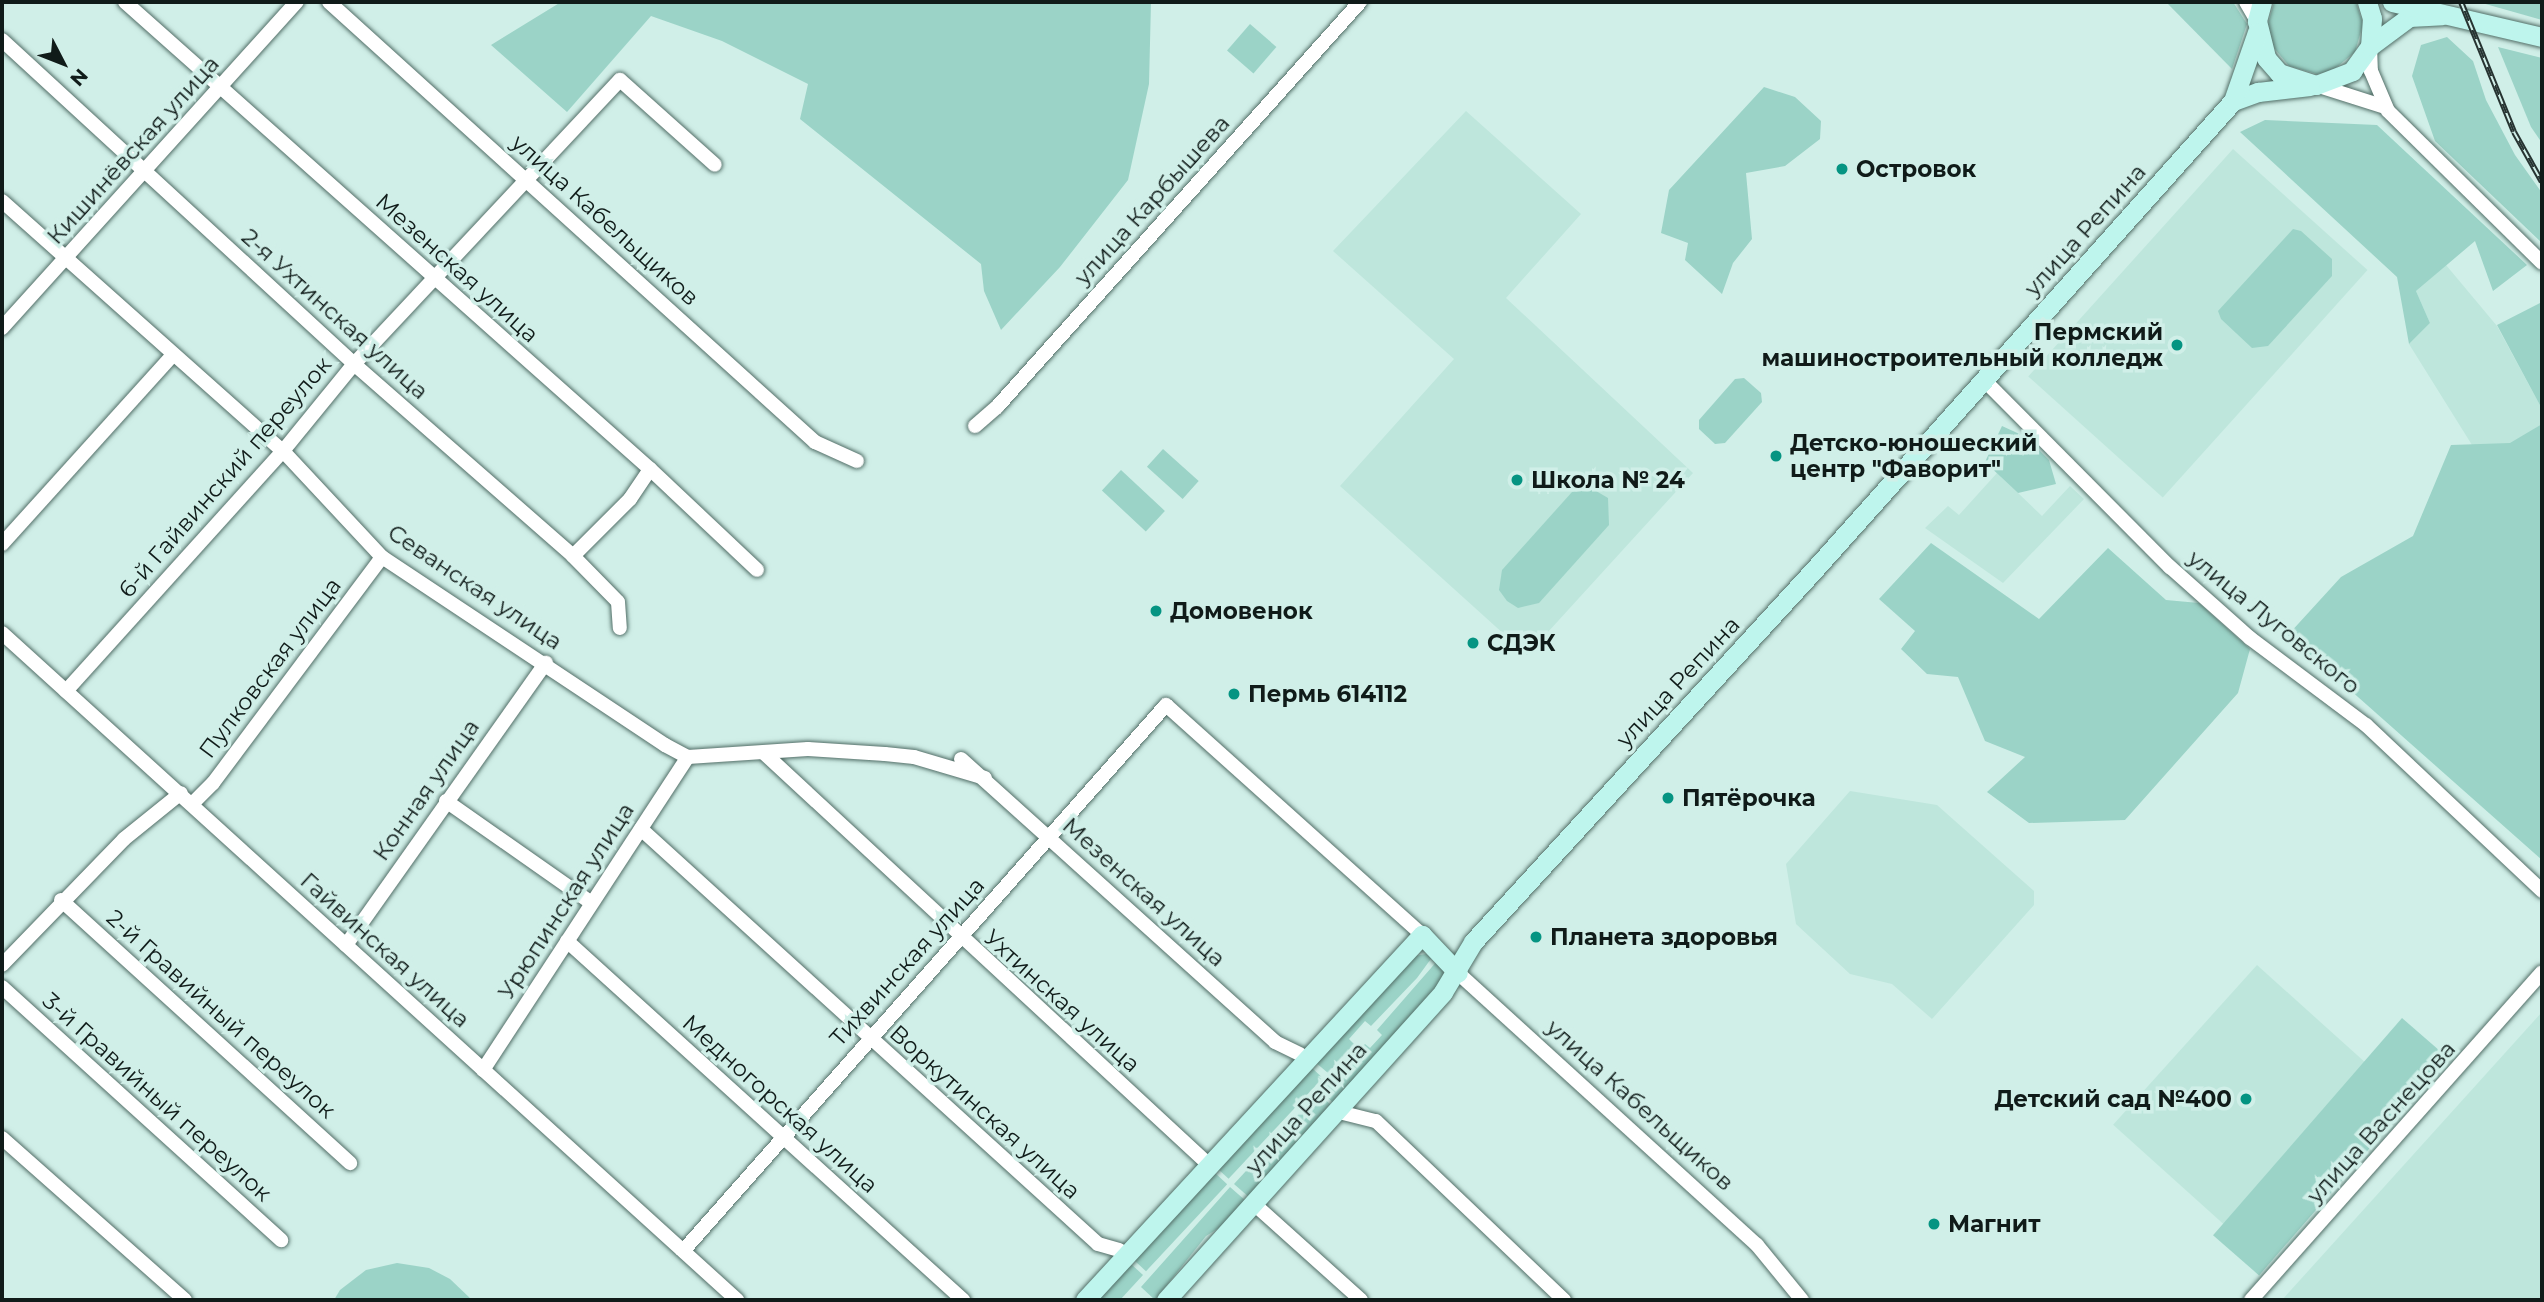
<!DOCTYPE html>
<meta charset="utf-8">
<style>
body{margin:0}
#map{position:relative;width:2544px;height:1302px;overflow:hidden;background:#d0efe8;font-family:Montserrat,sans-serif}
div>[style]{position:absolute}
.built>*{inset:0;background:#bee6dc;transform-origin:0 0}
.green>*{inset:0;background:#9bd3c7;transform-origin:0 0}
.roads{filter:drop-shadow(0 0 2px #526e67) drop-shadow(0 0 2px #526e67)}
.street>*{height:14px;margin:-7px;padding:0 7px;transform-origin:7px;border-radius:7px;background:#fff}
.secondary>*{height:19px;margin:-9.5px;padding:0 9.5px;transform-origin:9.5px;border-radius:9.5px;background:#bef5ed}
.rail>*{height:6px;margin-top:-3px;transform-origin:0;background:repeating-linear-gradient(90deg,#d0efe8 0 10px,#263331 0 20px);box-sizing:border-box;border-block:2px solid #263331}
.dots>*{width:19px;height:19px;translate:-50% -50%;box-sizing:border-box;border:4px solid #d0efe8;border-radius:50%}
span{translate:-50% -50%;white-space:nowrap;text-align:center;line-height:1.15;-webkit-text-stroke:7px #d0efe8;paint-order:stroke}
.street-label{font-size:23px;color:#101b19}
.poi-label{font-size:23px;color:#101b19;font-weight:700}
.left{translate:0 -50%;text-align:left}
.right{translate:-100% -50%;text-align:right}
.frame{position:absolute;inset:0;border:4px solid #101b19;pointer-events:none}
.north{position:absolute;left:28px;top:28px;width:70px;height:70px;-webkit-text-stroke:5px #d0efe8;paint-order:stroke;rotate:132deg;font-size:19px;font-weight:700;line-height:28px;text-align:center;color:#101b19}
.north::after{content:'';display:block;margin:auto;width:24px;height:32px;background:#101b19;clip-path:polygon(50% 0,100% 100%,50% 72%,0 100%)}
</style>
<div id="map">
<div class="built">
<i style="clip-path:polygon(1466px 111px,1581px 214px,1506px 298px,1693px 473px,1527px 655px,1340px 486px,1454px 359px,1333px 251px)"></i>
<i style="left:2233px;top:149px;width:181px;height:306px;rotate:42deg"></i>
<i style="clip-path:polygon(2446px 265px,2497px 326px,2542px 409px,2542px 424px,2510px 444px,2472px 445px,2409px 344px,2430px 323px,2416px 291px)"></i>
<i style="clip-path:polygon(1997px 473px,2042px 516px,2070px 486px,2084px 499px,2003px 583px,1925px 528px,1948px 506px,1959px 515px)"></i>
<i style="clip-path:polygon(1850px 791px,1937px 805px,2034px 891px,2034px 905px,1932px 1019px,1892px 984px,1850px 974px,1796px 924px,1786px 864px)"></i>
<i style="left:2257px;top:965px;width:163px;height:215px;rotate:42deg"></i>
<i style="clip-path:polygon(2542px 1012px,2542px 1300px,2282px 1300px)"></i>
</div>
<div class="green">
<i style="clip-path:polygon(561px 2px,1151px 2px,1149px 84px,1128px 180px,1060px 267px,1001px 330px,984px 291px,981px 264px,800px 119px,808px 84px,722px 41px,651px 16px,567px 112px,491px 45px)"></i>
<i style="clip-path:polygon(2166px 2px,2233px 2px,2247px 24px,2232px 69px)"></i>
<i style="clip-path:polygon(2274px 2px,2356px 2px,2363px 24px,2355px 52px,2332px 71px,2317px 74px,2289px 66px,2270px 43px,2267px 28px)"></i>
<i style="clip-path:polygon(2481px 2px,2542px 2px,2542px 20px,2482px 3px)"></i>
<i style="left:1250px;top:24px;width:35px;height:35px;rotate:41deg"></i>
<i style="clip-path:polygon(2447px 37px,2473px 61px,2486px 100px,2515px 155px,2542px 193px,2542px 243px,2435px 141px,2412px 76px,2421px 45px)"></i>
<i style="clip-path:polygon(2498px 47px,2542px 58px,2542px 143px,2531px 127px)"></i>
<i style="clip-path:polygon(1764px 87px,1795px 97px,1821px 121px,1820px 139px,1785px 166px,1746px 173px,1752px 239px,1733px 263px,1722px 294px,1685px 260px,1688px 243px,1661px 233px,1669px 190px)"></i>
<i style="clip-path:polygon(2265px 120px,2377px 125px,2527px 265px,2493px 291px,2475px 241px,2416px 291px,2430px 323px,2409px 344px,2397px 277px,2240px 132px)"></i>
<i style="clip-path:polygon(2293px 229px,2301px 231px,2332px 259px,2332px 276px,2268px 346px,2252px 348px,2221px 319px,2218px 311px)"></i>
<i style="clip-path:polygon(2542px 302px,2542px 409px,2497px 325px)"></i>
<i style="clip-path:polygon(1744px 378px,1761px 393px,1762px 402px,1725px 443px,1715px 444px,1699px 429px,1699px 420px,1735px 379px)"></i>
<i style="clip-path:polygon(2542px 424px,2542px 860px,2288px 635px,2341px 577px,2413px 536px,2451px 445px,2510px 443px)"></i>
<i style="clip-path:polygon(2002px 426px,2026px 437px,2049px 460px,2056px 484px,2018px 493px,1985px 462px)"></i>
<i style="left:1163px;top:449px;width:48px;height:24px;rotate:42deg"></i>
<i style="left:1121px;top:470px;width:60px;height:28px;rotate:43deg"></i>
<i style="clip-path:polygon(1591px 488px,1608px 498px,1609px 525px,1539px 603px,1518px 608px,1507px 601px,1499px 590px,1502px 570px,1572px 492px)"></i>
<i style="clip-path:polygon(1931px 543px,2039px 619px,2108px 548px,2166px 600px,2199px 603px,2250px 649px,2238px 693px,2125px 820px,2029px 823px,1987px 792px,2025px 757px,1985px 741px,1958px 677px,1927px 674px,1901px 649px,1915px 631px,1879px 599px)"></i>
<i style="clip-path:polygon(1426px 954px,1433px 956px,1417px 978px,1371px 1026px,1365px 1021px,1349px 1039px,1354px 1044px,1328px 1073px,1315px 1062px,1414px 956px)"></i>
<i style="clip-path:polygon(1438px 960px,1444px 971px,1443px 979px,1333px 1103px,1321px 1090px,1365px 1044px,1370px 1048px,1382px 1035px,1377px 1030px)"></i>
<i style="left:2402px;top:1018px;width:61px;height:288px;rotate:41deg"></i>
<i style="left:1311px;top:1067px;width:16px;height:138px;rotate:43deg"></i>
<i style="clip-path:polygon(1318px 1093px,1331px 1105px,1250px 1198px,1234px 1184px)"></i>
<i style="left:1214px;top:1172px;width:18px;height:119px;rotate:43deg"></i>
<i style="clip-path:polygon(1230px 1187px,1246px 1201px,1227px 1223px,1206px 1236px,1155px 1300px,1141px 1287px)"></i>
<i style="clip-path:polygon(397px 1263px,429px 1268px,450px 1279px,472px 1300px,334px 1300px,340px 1290px,366px 1270px)"></i>
<i style="clip-path:polygon(1131px 1264px,1143px 1275px,1120px 1300px,1098px 1300px)"></i>
</div>
<div class="roads">
<div class="street">
<i style="left:125px;top:2px;width:703px;rotate:41.65deg"></i>
<i style="left:650px;top:469px;width:147px;rotate:43.3deg"></i>
<i style="left:329px;top:2px;width:656px;rotate:42.16deg"></i>
<i style="left:815px;top:442px;width:46px;rotate:24.3deg"></i>
<i style="left:2246px;top:2px;width:22px;rotate:60deg"></i>
<i style="left:2px;top:40px;width:478px;rotate:42.6deg"></i>
<i style="left:354px;top:364px;width:291px;rotate:41.2deg"></i>
<i style="left:573px;top:556px;width:64px;rotate:45.6deg"></i>
<i style="left:618px;top:602px;width:26px;rotate:86deg"></i>
<i style="left:2370px;top:46px;width:25px;rotate:88deg"></i>
<i style="left:2371px;top:71px;width:43px;rotate:67deg"></i>
<i style="left:2388px;top:111px;width:216px;rotate:44.6deg"></i>
<i style="left:2316px;top:85px;width:72px;rotate:17.7deg"></i>
<i style="left:2px;top:201px;width:376px;rotate:41.7deg"></i>
<i style="left:283px;top:451px;width:145px;rotate:47deg"></i>
<i style="left:382px;top:557px;width:340px;rotate:33.6deg"></i>
<i style="left:665px;top:745px;width:26px;rotate:28deg"></i>
<i style="left:688px;top:757px;width:120px;rotate:-3.8deg"></i>
<i style="left:808px;top:749px;width:77px;rotate:3.7deg"></i>
<i style="left:885px;top:754px;width:29px;rotate:6deg"></i>
<i style="left:914px;top:757px;width:74px;rotate:16.5deg"></i>
<i style="left:2px;top:328px;width:440px;rotate:-47.9deg"></i>
<i style="left:1984px;top:380px;width:264px;rotate:45.2deg"></i>
<i style="left:2170px;top:567px;width:107px;rotate:41.6deg"></i>
<i style="left:2250px;top:638px;width:145px;rotate:36.9deg"></i>
<i style="left:2366px;top:725px;width:242px;rotate:43.3deg"></i>
<i style="left:975px;top:426px;width:29px;rotate:-41deg"></i>
<i style="left:997px;top:407px;width:544px;rotate:-48.13deg"></i>
<i style="left:2px;top:544px;width:253px;rotate:-47.9deg"></i>
<i style="left:573px;top:556px;width:81px;rotate:-45deg"></i>
<i style="left:630px;top:499px;width:36px;rotate:-56deg"></i>
<i style="left:2px;top:633px;width:993px;rotate:42.22deg"></i>
<i style="left:66px;top:691px;width:324px;rotate:-47.9deg"></i>
<i style="left:283px;top:451px;width:112px;rotate:-50.8deg"></i>
<i style="left:354px;top:364px;width:389px;rotate:-46.9deg"></i>
<i style="left:620px;top:80px;width:127px;rotate:41.8deg"></i>
<i style="left:764px;top:753px;width:606px;rotate:42.79deg"></i>
<i style="left:961px;top:759px;width:423px;rotate:42deg"></i>
<i style="left:1275px;top:1042px;width:28px;rotate:26deg"></i>
<i style="left:446px;top:801px;width:176px;rotate:35deg"></i>
<i style="left:192px;top:804px;width:30px;rotate:-45deg"></i>
<i style="left:213px;top:783px;width:282px;rotate:-53.2deg"></i>
<i style="left:641px;top:829px;width:617px;rotate:42.24deg"></i>
<i style="left:1098px;top:1244px;width:22px;rotate:16deg"></i>
<i style="left:61px;top:900px;width:391px;rotate:42.3deg"></i>
<i style="left:567px;top:941px;width:535px;rotate:42.19deg"></i>
<i style="left:346px;top:945px;width:346px;rotate:-54.7deg"></i>
<i style="left:2px;top:965px;width:175px;rotate:-45.9deg"></i>
<i style="left:124px;top:839px;width:73px;rotate:-38.9deg"></i>
<i style="left:1458px;top:973px;width:404px;rotate:42.3deg"></i>
<i style="left:1757px;top:1245px;width:71px;rotate:50.7deg"></i>
<i style="left:2px;top:987px;width:377px;rotate:42.2deg"></i>
<i style="left:483px;top:1070px;width:374px;rotate:-56.8deg"></i>
<i style="left:1343px;top:1113px;width:34px;rotate:14deg"></i>
<i style="left:1376px;top:1121px;width:260px;rotate:43.6deg"></i>
<i style="left:2px;top:1138px;width:244px;rotate:41.5deg"></i>
<i style="left:1253px;top:1203px;width:145px;rotate:41.9deg"></i>
<i style="left:683px;top:1251px;width:729px;rotate:-48.5deg"></i>
<i style="left:1166px;top:705px;width:344px;rotate:41.9deg"></i>
<i style="left:2251px;top:1300px;width:438px;rotate:-48.4deg"></i>
</div>
<div class="secondary">
<i style="left:2262px;top:2px;width:20px;rotate:105deg"></i>
<i style="left:2257px;top:21px;width:38px;rotate:76deg"></i>
<i style="left:2266px;top:58px;width:20px;rotate:49deg"></i>
<i style="left:2279px;top:73px;width:39px;rotate:18deg"></i>
<i style="left:2316px;top:85px;width:39px;rotate:-21deg"></i>
<i style="left:2352px;top:71px;width:31px;rotate:-54deg"></i>
<i style="left:2370px;top:46px;width:49px;rotate:-36.6deg"></i>
<i style="left:2409px;top:17px;width:33px;rotate:-3deg"></i>
<i style="left:2367px;top:2px;width:17px;rotate:73deg"></i>
<i style="left:2372px;top:18px;width:28px;rotate:94deg"></i>
<i style="left:2392px;top:2px;width:154px;rotate:13.1deg"></i>
<i style="left:2233px;top:101px;width:27px;rotate:-20deg"></i>
<i style="left:2258px;top:92px;width:52px;rotate:-6.6deg"></i>
<i style="left:1085px;top:1300px;width:497px;rotate:-47.3deg"></i>
<i style="left:1422px;top:935px;width:52px;rotate:46.5deg"></i>
<i style="left:1166px;top:1300px;width:414px;rotate:-48deg"></i>
<i style="left:1443px;top:992px;width:58px;rotate:-59deg"></i>
<i style="left:1473px;top:942px;width:503px;rotate:-47.5deg"></i>
<i style="left:1813px;top:571px;width:630px;rotate:-48.22deg"></i>
<i style="left:2233px;top:101px;width:73px;rotate:-70.8deg"></i>
</div>
</div>
<div class="rail">
<i style="left:2461px;top:2px;width:140px;rotate:67.8deg"></i>
<i style="left:2514px;top:132px;width:57px;rotate:60.8deg"></i>
</div>
<div class="dots">
<i style="left:1842px;top:169px;background:#059482"></i>
<i style="left:2177px;top:345px;background:#059482"></i>
<i style="left:1776px;top:456px;background:#059482"></i>
<i style="left:1517px;top:480px;background:#059482"></i>
<i style="left:1156px;top:611px;background:#059482"></i>
<i style="left:1473px;top:643px;background:#059482"></i>
<i style="left:1234px;top:694px;background:#059482"></i>
<i style="left:1668px;top:798px;background:#059482"></i>
<i style="left:1536px;top:937px;background:#059482"></i>
<i style="left:2246px;top:1099px;background:#059482"></i>
<i style="left:1934px;top:1224px;background:#059482"></i>
</div>
<div class="street-label">
<span style="left:133px;top:150px;rotate:-48deg">Кишинёвская улица</span>
<span style="left:1152px;top:200px;rotate:-48deg">улица Карбышева</span>
<span style="left:605px;top:220px;rotate:42deg">улица Кабельщиков</span>
<span style="left:2085px;top:230px;rotate:-48deg">улица Репина</span>
<span style="left:457px;top:268px;rotate:42deg">Мезенская улица</span>
<span style="left:335px;top:314px;rotate:42deg">2-я Ухтинская улица</span>
<span style="left:225px;top:477px;rotate:-49deg">6-й Гайвинский переулок</span>
<span style="left:475px;top:587px;rotate:34deg">Севанская улица</span>
<span style="left:2274px;top:622px;rotate:39deg">улица Луговского</span>
<span style="left:270px;top:668px;rotate:-53deg">Пулковская улица</span>
<span style="left:1678px;top:682px;rotate:-47deg">улица Репина</span>
<span style="left:426px;top:790px;rotate:-55deg">Конная улица</span>
<span style="left:1144px;top:892px;rotate:42deg">Мезенская улица</span>
<span style="left:566px;top:901px;rotate:-57deg">Урюпинская улица</span>
<span style="left:385px;top:950px;rotate:42deg">Гайвинская улица</span>
<span style="left:907px;top:962px;rotate:-48deg">Тихвинская улица</span>
<span style="left:1062px;top:1001px;rotate:42deg">Ухтинская улица</span>
<span style="left:221px;top:1014px;rotate:42deg">2-й Гравийный переулок</span>
<span style="left:157px;top:1097px;rotate:42deg">3-й Гравийный переулок</span>
<span style="left:780px;top:1104px;rotate:42deg">Медногорская улица</span>
<span style="left:1640px;top:1105px;rotate:42deg">улица Кабельщиков</span>
<span style="left:1306px;top:1108px;rotate:-48deg">улица Репина</span>
<span style="left:985px;top:1112px;rotate:42deg">Воркутинская улица</span>
<span style="left:2381px;top:1122px;rotate:-48deg">улица Васнецова</span>
</div>
<div class="poi-label">
<span class="left" style="left:1856px;top:169px">Островок</span>
<span class="right" style="left:2163px;top:345px">Пермский<br>машиностроительный колледж</span>
<span class="left" style="left:1790px;top:456px">Детско-юношеский<br>центр "Фаворит"</span>
<span class="left" style="left:1531px;top:480px">Школа № 24</span>
<span class="left" style="left:1170px;top:611px">Домовенок</span>
<span class="left" style="left:1487px;top:643px">СДЭК</span>
<span class="left" style="left:1248px;top:694px">Пермь 614112</span>
<span class="left" style="left:1682px;top:798px">Пятёрочка</span>
<span class="left" style="left:1550px;top:937px">Планета здоровья</span>
<span class="right" style="left:2232px;top:1099px">Детский сад №400</span>
<span class="left" style="left:1948px;top:1224px">Магнит</span>
</div>
<div class="frame"></div>
<div class="north">N</div>
</div>
